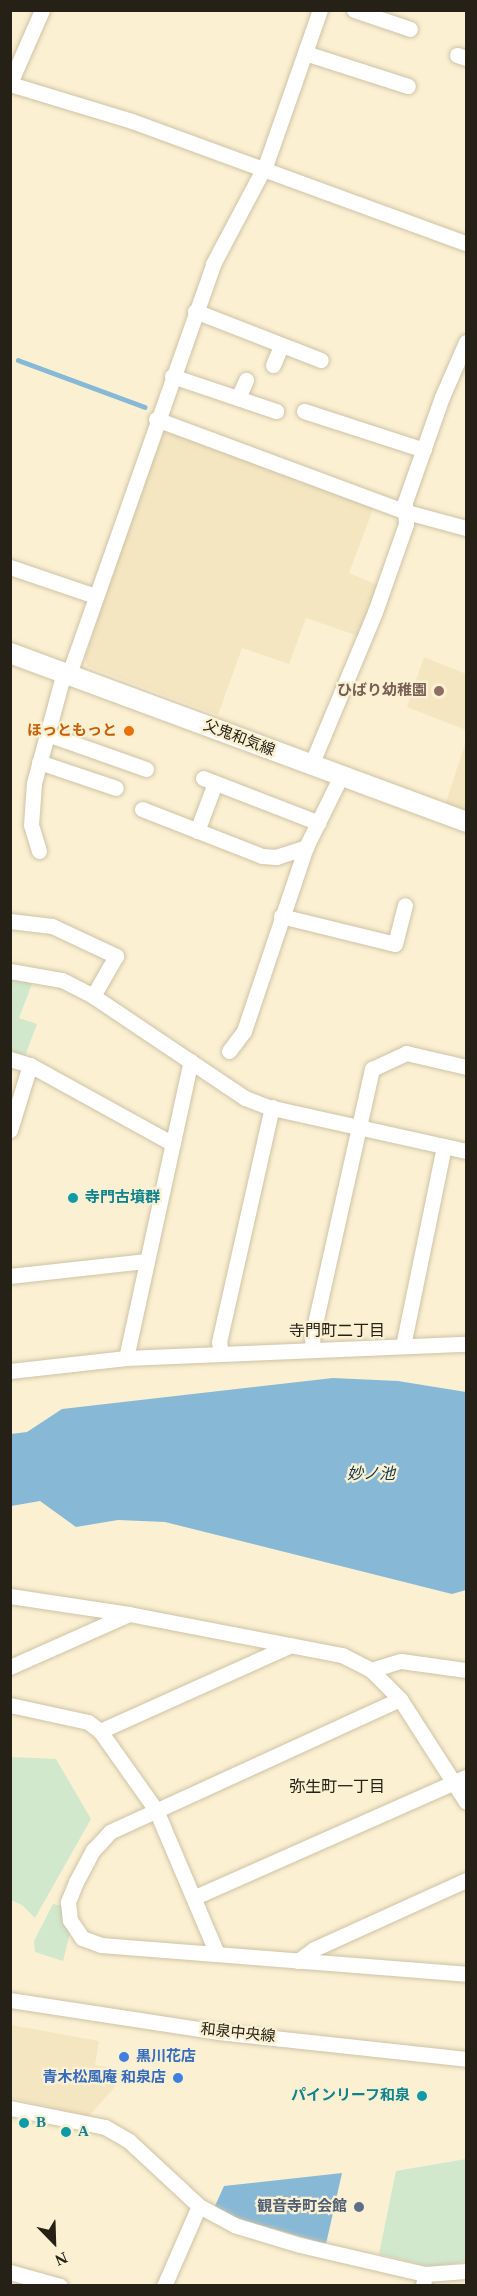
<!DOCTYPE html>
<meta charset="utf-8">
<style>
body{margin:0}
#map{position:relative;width:477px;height:2296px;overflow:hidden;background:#fbf0d2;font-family:"Times New Roman","Noto Sans JP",serif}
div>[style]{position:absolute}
.built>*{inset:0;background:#f4e6c1}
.green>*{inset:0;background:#d1e8cd}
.water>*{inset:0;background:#87b9d7}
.stream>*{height:4.5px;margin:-2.25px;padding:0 2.25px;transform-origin:2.25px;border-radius:2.25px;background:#87b9d7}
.roads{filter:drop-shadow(0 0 2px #cec3a6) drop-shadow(0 0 2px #cec3a6)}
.minor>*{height:15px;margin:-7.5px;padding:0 7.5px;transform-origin:7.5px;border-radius:7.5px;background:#fff}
.major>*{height:20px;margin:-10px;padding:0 10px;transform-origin:10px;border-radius:10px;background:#fff}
.dots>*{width:16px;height:16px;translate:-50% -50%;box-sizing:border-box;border:3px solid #fbf0d2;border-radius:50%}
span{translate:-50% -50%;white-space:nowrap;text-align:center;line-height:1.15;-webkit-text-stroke:4.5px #fbf0d2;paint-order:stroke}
.education-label{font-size:15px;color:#785e54;font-weight:700}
.right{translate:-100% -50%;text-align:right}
.food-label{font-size:15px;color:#c56008;font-weight:700}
.street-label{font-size:15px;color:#252116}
.culture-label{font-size:15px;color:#0d838f;font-weight:700}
.left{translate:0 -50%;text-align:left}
.shop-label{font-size:15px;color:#366cbe;font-weight:700}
.service-label{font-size:15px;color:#4e5e75;font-weight:700}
.neighbourhood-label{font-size:16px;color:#252116}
.water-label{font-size:16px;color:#103a4f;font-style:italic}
.frame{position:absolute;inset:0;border:12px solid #252116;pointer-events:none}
.north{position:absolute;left:24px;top:2212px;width:60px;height:60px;-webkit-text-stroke:4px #fbf0d2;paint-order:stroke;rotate:157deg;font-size:16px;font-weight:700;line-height:24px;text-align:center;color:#252116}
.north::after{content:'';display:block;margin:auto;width:21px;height:27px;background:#252116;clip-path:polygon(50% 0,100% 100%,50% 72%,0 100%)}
</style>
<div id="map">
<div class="built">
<i style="clip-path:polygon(163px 425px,375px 504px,349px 573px,380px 586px,361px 637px,306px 618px,289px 664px,242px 648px,218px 715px,87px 666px,85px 658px)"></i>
<i style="clip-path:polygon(424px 657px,466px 674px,466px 730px,407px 707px)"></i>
<i style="clip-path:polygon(466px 741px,466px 812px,445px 805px)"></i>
<i style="clip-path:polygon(11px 2025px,99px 2041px,95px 2065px,130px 2070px,89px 2116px,11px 2098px)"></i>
</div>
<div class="green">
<i style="clip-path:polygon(10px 979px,33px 981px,19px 1018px,37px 1024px,25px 1056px,11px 1052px)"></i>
<i style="clip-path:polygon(11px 1757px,56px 1759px,91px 1819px,35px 1918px,22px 1905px,11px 1900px)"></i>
<i style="clip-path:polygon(53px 1904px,62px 1906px,70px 1933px,63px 1961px,35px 1952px,34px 1941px)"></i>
<i style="clip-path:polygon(466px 2159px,466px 2261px,435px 2268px,379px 2254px,396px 2171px)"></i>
</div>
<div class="water">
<i style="clip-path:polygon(333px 1378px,398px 1381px,466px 1392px,466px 1590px,452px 1594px,165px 1522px,118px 1520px,76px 1527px,40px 1501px,11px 1506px,11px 1434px,27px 1432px,62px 1409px)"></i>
<i style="clip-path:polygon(342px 2173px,326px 2244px,239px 2219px,214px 2208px,224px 2186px)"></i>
</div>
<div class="stream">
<i style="left:18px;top:360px;width:135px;rotate:20.3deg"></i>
</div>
<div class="roads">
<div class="minor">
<i style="left:354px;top:10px;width:59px;rotate:18.7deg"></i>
<i style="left:305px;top:53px;width:108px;rotate:17.8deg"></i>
<i style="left:457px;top:55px;width:9px;rotate:18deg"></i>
<i style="left:10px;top:83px;width:80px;rotate:-66.3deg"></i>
<i style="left:10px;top:84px;width:127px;rotate:16.9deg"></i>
<i style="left:132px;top:121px;width:356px;rotate:20.1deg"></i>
<i style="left:195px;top:311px;width:135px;rotate:21.3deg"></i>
<i style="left:273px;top:365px;width:21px;rotate:-67deg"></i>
<i style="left:172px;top:376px;width:110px;rotate:18.6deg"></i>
<i style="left:238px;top:398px;width:20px;rotate:-66deg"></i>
<i style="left:304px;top:411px;width:126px;rotate:18deg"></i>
<i style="left:156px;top:419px;width:264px;rotate:20.4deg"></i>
<i style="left:403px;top:511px;width:65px;rotate:15.1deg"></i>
<i style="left:10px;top:567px;width:90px;rotate:18.8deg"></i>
<i style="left:47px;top:734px;width:105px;rotate:19.5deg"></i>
<i style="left:39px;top:762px;width:81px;rotate:18.7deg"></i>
<i style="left:311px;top:765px;width:166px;rotate:-67.3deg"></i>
<i style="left:375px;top:612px;width:93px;rotate:-70.6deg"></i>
<i style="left:406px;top:524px;width:22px;rotate:-93deg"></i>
<i style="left:405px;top:502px;width:111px;rotate:-70.6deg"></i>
<i style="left:442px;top:397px;width:60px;rotate:-66.4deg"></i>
<i style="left:203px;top:778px;width:124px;rotate:21.2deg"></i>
<i style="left:142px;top:809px;width:129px;rotate:21.4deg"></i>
<i style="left:262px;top:856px;width:14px;rotate:4deg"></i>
<i style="left:276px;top:857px;width:32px;rotate:-18deg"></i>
<i style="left:197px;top:831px;width:51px;rotate:-69.4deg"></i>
<i style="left:39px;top:851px;width:27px;rotate:-107deg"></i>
<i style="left:31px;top:825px;width:42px;rotate:-85.9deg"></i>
<i style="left:34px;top:783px;width:108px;rotate:-74.9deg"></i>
<i style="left:62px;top:679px;width:9px;rotate:-36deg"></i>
<i style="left:69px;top:674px;width:435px;rotate:-70.6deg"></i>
<i style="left:213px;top:264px;width:113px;rotate:-62.1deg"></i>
<i style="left:266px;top:164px;width:163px;rotate:-70.7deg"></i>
<i style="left:281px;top:916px;width:117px;rotate:13.8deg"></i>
<i style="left:395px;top:944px;width:40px;rotate:-75.6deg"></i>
<i style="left:10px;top:921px;width:42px;rotate:6.8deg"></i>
<i style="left:52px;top:926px;width:71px;rotate:25.1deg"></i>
<i style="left:116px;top:956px;width:46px;rotate:119.9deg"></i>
<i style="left:10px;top:971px;width:53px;rotate:9.8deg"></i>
<i style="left:62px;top:980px;width:35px;rotate:27deg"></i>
<i style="left:93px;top:996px;width:183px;rotate:33.9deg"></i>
<i style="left:245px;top:1098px;width:25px;rotate:21deg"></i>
<i style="left:268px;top:1107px;width:203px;rotate:12.5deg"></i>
<i style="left:229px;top:1051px;width:25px;rotate:-53deg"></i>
<i style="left:244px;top:1031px;width:194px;rotate:-71.4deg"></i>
<i style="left:306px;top:847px;width:77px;rotate:-63.8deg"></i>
<i style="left:10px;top:1059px;width:21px;rotate:17deg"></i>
<i style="left:30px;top:1065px;width:163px;rotate:28.9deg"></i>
<i style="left:10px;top:1130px;width:68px;rotate:-72.9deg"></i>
<i style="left:10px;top:1276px;width:137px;rotate:-6.3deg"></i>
<i style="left:403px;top:1346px;width:204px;rotate:-78.4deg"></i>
<i style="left:313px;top:1350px;width:13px;rotate:-94deg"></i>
<i style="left:312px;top:1337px;width:275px;rotate:-77.4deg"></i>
<i style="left:372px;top:1069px;width:38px;rotate:-25deg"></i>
<i style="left:406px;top:1053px;width:62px;rotate:13.1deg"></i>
<i style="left:221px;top:1353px;width:11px;rotate:-100deg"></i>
<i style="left:219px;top:1342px;width:241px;rotate:-77.3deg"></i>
<i style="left:126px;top:1358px;width:304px;rotate:-77.7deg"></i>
<i style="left:10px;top:1371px;width:117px;rotate:-6.4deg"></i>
<i style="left:126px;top:1358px;width:340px;rotate:-2.4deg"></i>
<i style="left:10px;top:1596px;width:120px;rotate:8.6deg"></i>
<i style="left:129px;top:1614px;width:217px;rotate:10.9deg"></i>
<i style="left:342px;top:1655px;width:33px;rotate:27deg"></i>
<i style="left:371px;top:1670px;width:41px;rotate:45deg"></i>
<i style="left:400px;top:1699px;width:122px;rotate:57.3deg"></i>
<i style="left:10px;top:1667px;width:130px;rotate:-24deg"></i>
<i style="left:371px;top:1670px;width:31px;rotate:-17deg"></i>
<i style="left:401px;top:1661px;width:66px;rotate:7.9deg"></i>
<i style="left:400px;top:1699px;width:319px;rotate:155.4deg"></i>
<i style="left:110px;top:1832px;width:25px;rotate:133deg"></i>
<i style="left:93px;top:1850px;width:36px;rotate:118deg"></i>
<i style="left:76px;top:1882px;width:22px;rotate:112deg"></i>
<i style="left:68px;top:1902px;width:18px;rotate:84deg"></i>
<i style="left:70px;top:1920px;width:22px;rotate:56deg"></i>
<i style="left:82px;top:1938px;width:20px;rotate:20deg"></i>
<i style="left:101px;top:1945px;width:366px;rotate:4.5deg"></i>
<i style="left:10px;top:1705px;width:80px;rotate:12.3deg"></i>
<i style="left:88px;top:1722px;width:15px;rotate:37deg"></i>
<i style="left:100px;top:1731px;width:97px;rotate:54.7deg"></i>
<i style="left:156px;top:1810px;width:156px;rotate:67deg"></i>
<i style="left:100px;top:1731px;width:209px;rotate:-24.2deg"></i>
<i style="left:195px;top:1897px;width:296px;rotate:-23.9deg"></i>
<i style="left:298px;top:1961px;width:20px;rotate:-37deg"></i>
<i style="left:314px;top:1949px;width:167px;rotate:-24.4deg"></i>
<i style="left:10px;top:2000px;width:211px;rotate:8.7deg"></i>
<i style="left:219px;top:2032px;width:248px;rotate:6.2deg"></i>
<i style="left:10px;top:2108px;width:97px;rotate:11.3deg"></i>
<i style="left:105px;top:2127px;width:28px;rotate:30deg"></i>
<i style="left:129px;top:2141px;width:96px;rotate:42.9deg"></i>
<i style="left:199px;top:2206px;width:40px;rotate:28deg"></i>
<i style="left:234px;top:2225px;width:69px;rotate:16.9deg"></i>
<i style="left:300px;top:2245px;width:128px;rotate:13.1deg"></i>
<i style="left:10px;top:2272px;width:52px;rotate:15.6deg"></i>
<i style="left:164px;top:2286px;width:87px;rotate:-66.4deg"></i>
<i style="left:423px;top:2286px;width:12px;rotate:-81deg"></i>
<i style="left:425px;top:2274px;width:41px;rotate:-4.2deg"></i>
</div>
<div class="major">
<i style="left:10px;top:653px;width:486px;rotate:20.3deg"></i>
</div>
</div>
<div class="dots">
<i style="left:439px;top:691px;background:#8d6e63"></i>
<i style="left:129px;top:731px;background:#e8710a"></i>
<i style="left:73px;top:1198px;background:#0f9aa8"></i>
<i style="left:124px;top:2057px;background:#3f7fe0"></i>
<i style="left:178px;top:2078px;background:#3f7fe0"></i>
<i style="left:422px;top:2096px;background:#0f9aa8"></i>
<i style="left:24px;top:2123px;background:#0f9aa8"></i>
<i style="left:66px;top:2132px;background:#0f9aa8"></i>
<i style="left:359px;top:2207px;background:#5c6f8a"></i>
</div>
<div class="education-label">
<span class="right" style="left:427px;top:691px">ひばり幼稚園</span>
</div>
<div class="food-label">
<span class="right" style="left:117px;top:731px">ほっともっと</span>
</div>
<div class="street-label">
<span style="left:239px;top:738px;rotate:21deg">父鬼和気線</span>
<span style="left:238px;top:2033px;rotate:6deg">和泉中央線</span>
</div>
<div class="culture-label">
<span class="left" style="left:85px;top:1198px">寺門古墳群</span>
<span class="right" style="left:410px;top:2096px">パインリーフ和泉</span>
<span class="left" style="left:36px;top:2123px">B</span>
<span class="left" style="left:78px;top:2132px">A</span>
</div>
<div class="shop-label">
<span class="left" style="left:136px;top:2057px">黒川花店</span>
<span class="right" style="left:166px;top:2078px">青木松風庵 和泉店</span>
</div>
<div class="service-label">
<span class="right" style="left:347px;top:2207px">観音寺町会館</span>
</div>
<div class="neighbourhood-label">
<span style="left:337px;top:1331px">寺門町二丁目</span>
<span style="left:337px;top:1787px">弥生町一丁目</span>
</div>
<div class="water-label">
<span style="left:371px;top:1474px">妙ノ池</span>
</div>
<div class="frame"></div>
<div class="north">N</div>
</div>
